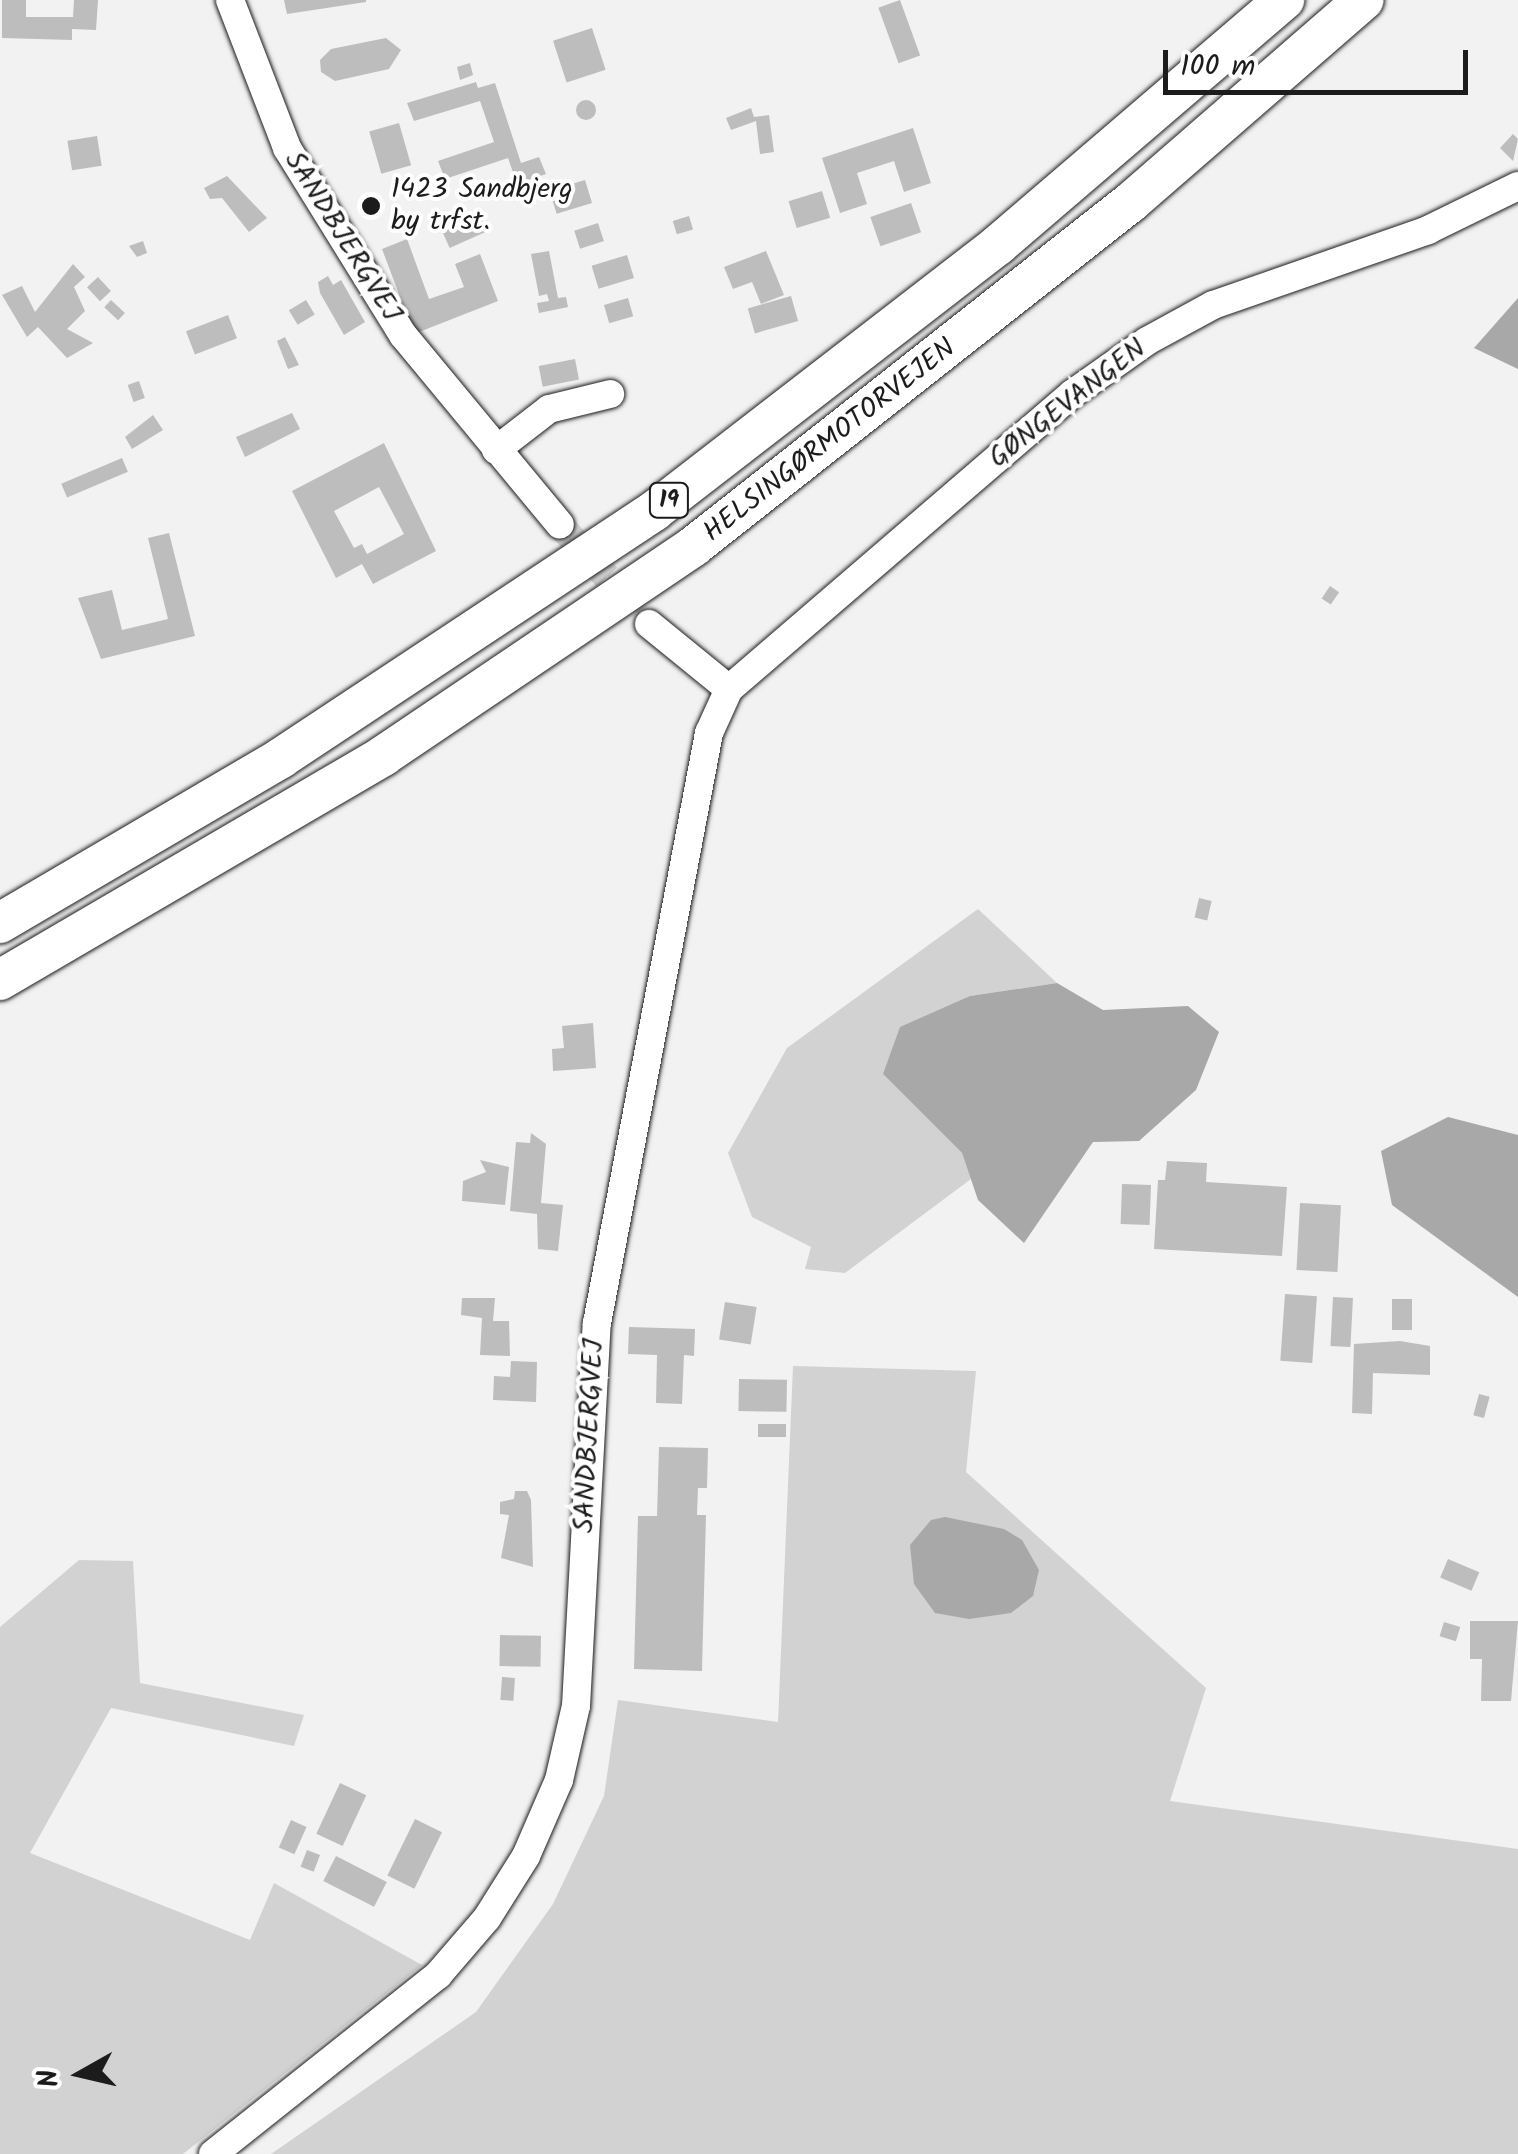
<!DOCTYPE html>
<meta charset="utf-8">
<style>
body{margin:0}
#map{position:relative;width:1518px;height:2154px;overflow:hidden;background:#f2f2f2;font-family:Kalam,sans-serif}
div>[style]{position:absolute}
.green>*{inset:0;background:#d2d2d2}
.water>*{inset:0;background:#a8a8a8}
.building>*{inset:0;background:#bdbdbd;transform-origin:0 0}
.round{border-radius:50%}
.minor-tunnel>*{height:28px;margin-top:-14px;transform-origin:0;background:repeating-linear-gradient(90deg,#d2d2d2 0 28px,transparent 0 42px)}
.roads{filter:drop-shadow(0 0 2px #1c1c1c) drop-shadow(0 0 2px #1c1c1c)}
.minor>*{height:28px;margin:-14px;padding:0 14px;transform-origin:14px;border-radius:14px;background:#fff}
.highway>*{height:40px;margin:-20px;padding:0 20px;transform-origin:20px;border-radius:20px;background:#fff}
.dots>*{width:28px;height:28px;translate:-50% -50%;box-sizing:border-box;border:5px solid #fff;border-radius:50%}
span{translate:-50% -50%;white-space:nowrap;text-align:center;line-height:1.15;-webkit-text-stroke:8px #fff;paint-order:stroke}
.shield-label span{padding:2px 8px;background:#fff;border:2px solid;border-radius:8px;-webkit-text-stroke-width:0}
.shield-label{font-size:25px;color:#1c1c1c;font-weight:700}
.poi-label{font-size:28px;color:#1c1c1c}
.left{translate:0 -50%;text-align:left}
.street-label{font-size:28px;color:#1c1c1c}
.north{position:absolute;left:30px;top:2024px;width:100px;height:100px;-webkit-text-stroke:8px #fff;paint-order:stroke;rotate:262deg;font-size:28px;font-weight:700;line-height:40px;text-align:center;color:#1c1c1c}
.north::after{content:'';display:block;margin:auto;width:35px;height:45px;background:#1c1c1c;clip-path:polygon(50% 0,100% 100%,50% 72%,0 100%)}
.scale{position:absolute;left:1163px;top:50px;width:305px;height:45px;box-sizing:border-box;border:5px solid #1c1c1c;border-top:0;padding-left:12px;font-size:30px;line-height:35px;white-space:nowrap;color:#1c1c1c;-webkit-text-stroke:8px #fff;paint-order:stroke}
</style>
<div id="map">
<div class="green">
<i style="clip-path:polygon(978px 909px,1057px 983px,970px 996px,883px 1074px,962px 1153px,971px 1179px,845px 1273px,805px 1269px,811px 1247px,752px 1217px,728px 1153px,787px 1048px)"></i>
<i style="clip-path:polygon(793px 1366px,976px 1371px,966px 1472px,1206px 1688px,1170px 1801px,1518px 1849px,1518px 2154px,271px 2154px,476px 2012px,553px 1904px,604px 1796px,618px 1700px,778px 1722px)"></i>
<i style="clip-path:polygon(79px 1560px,133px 1561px,140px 1683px,304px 1715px,294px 1746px,111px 1708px,30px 1853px,250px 1940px,274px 1883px,422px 1965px,183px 2154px,0 2154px,0 1627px)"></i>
</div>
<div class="water">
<i style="clip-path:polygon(1518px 298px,1518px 369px,1474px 348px)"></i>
<i style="clip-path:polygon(1057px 983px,1103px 1010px,1188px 1006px,1219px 1032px,1196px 1090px,1139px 1141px,1093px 1142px,1024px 1243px,978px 1200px,962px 1153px,883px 1074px,900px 1027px,970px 996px)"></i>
<i style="clip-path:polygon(1448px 1117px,1518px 1135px,1518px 1297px,1392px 1205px,1381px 1151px)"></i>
<i style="clip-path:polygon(945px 1517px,1004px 1529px,1022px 1540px,1039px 1570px,1033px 1596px,1011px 1613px,969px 1619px,935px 1613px,914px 1584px,910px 1545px,931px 1520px)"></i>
</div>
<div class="building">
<i style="clip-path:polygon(2px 0,26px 0,26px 17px,73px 17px,74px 0,98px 0,96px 30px,72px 29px,72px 40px,2px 38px)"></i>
<i style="clip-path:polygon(284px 0,366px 0,366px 2px,287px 14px)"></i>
<i style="left:900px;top:0;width:59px;height:23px;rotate:70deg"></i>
<i style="left:592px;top:28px;width:44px;height:41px;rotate:72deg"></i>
<i style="clip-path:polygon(386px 38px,401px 50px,389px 69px,335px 81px,321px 72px,320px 60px,331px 49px)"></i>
<i style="clip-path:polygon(470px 63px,473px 75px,460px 80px,457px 67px)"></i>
<i style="clip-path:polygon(476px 82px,478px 88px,495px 83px,521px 163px,539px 157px,546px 174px,517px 184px,508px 158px,445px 179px,438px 161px,494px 142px,480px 101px,414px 121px,407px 103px)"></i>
<i class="round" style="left:576px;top:100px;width:20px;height:20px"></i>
<i style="clip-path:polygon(751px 108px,754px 117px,769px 115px,774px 152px,760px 154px,756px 121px,731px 130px,726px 118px)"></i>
<i style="left:399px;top:123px;width:44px;height:31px;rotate:74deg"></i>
<i style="clip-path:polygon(913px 128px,931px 183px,904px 192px,894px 161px,857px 173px,867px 204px,840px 213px,822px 158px)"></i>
<i style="clip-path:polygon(1513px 134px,1518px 139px,1513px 161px,1500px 148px)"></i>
<i style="left:97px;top:136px;width:30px;height:30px;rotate:81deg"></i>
<i style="clip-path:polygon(227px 176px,267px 218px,249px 232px,222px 198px,210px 199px,204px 188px)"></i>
<i style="left:585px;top:180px;width:24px;height:37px;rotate:73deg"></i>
<i style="left:822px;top:191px;width:28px;height:35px;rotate:73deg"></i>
<i style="left:377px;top:197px;width:12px;height:18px;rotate:70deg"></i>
<i style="left:911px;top:203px;width:31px;height:43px;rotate:71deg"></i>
<i style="left:479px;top:213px;width:20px;height:41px;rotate:66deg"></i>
<i style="left:689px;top:216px;width:14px;height:17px;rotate:73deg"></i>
<i style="left:598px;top:223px;width:19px;height:25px;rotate:72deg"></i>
<i style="clip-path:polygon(407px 239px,429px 299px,464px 287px,455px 264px,480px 254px,498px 301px,414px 334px,382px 249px)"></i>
<i style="clip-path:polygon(143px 241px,147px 253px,137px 257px,129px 246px)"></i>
<i style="clip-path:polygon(549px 251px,558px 298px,566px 297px,568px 307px,539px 313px,537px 303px,549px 301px,547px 294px,539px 296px,531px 254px)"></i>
<i style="clip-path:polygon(766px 251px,784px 295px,761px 304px,752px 282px,733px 289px,724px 267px)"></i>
<i style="left:627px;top:255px;width:24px;height:37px;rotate:73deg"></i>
<i style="clip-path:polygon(73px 264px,85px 277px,74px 287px,85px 311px,67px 329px,93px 343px,67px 358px,38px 327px,27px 337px,2px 295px,22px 286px,35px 312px)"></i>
<i style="clip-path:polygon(328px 276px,333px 285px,341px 280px,365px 322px,344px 335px,320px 293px,318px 282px)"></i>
<i style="left:98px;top:277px;width:19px;height:15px;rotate:47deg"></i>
<i style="left:791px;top:296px;width:26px;height:45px;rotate:74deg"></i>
<i style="left:628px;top:298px;width:19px;height:25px;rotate:74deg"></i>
<i style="left:111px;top:300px;width:19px;height:10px;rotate:43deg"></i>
<i style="left:306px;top:300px;width:17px;height:20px;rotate:59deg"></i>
<i style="left:228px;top:315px;width:25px;height:45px;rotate:69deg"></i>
<i style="clip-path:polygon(285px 337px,299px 365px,288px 369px,277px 341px)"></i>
<i style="left:575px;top:359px;width:21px;height:37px;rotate:79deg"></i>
<i style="left:139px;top:381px;width:18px;height:12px;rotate:71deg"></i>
<i style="clip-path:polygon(292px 413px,300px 429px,245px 457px,236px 437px)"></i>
<i style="clip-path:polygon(153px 415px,163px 430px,132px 449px,125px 437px)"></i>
<i style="clip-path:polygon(evenodd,384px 443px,436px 551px,373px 584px,362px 564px,336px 578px,292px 491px,384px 443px,379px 487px,404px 534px,367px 554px,362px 544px,354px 548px,334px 511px,379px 487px)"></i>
<i style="left:122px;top:458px;width:15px;height:66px;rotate:67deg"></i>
<i style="clip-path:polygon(169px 533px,195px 636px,101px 659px,78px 598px,112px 590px,122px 630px,168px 619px,148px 538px)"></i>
<i style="left:1330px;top:586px;width:11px;height:15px;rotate:34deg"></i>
<i style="left:1199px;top:898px;width:13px;height:20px;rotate:13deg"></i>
<i style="clip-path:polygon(593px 1023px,596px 1068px,553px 1071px,552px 1049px,564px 1048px,562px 1026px)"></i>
<i style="clip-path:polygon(531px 1133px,546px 1144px,541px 1203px,563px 1205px,558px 1251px,538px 1249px,537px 1214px,510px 1211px,516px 1142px,530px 1143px)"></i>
<i style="clip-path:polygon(480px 1160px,509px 1167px,505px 1205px,462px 1201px,463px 1181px,486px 1172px)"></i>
<i style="clip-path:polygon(1167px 1161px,1207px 1163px,1206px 1182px,1287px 1187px,1282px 1256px,1154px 1249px,1158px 1180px,1165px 1180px)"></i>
<i style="left:1122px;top:1184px;width:29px;height:40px;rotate:2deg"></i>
<i style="left:1300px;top:1203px;width:41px;height:67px;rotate:3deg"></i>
<i style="left:1285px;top:1294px;width:32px;height:67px;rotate:4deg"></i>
<i style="left:1333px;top:1297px;width:20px;height:49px;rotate:3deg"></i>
<i style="clip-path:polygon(462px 1298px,495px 1298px,493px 1321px,509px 1321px,510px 1356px,480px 1355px,482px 1318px,461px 1315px)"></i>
<i style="left:1392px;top:1299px;width:20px;height:31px"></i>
<i style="left:725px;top:1302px;width:32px;height:38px;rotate:9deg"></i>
<i style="clip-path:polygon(629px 1327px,695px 1329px,694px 1356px,684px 1355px,682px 1404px,656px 1403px,657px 1355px,628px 1354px)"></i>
<i style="clip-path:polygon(1400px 1341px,1430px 1346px,1430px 1375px,1373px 1373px,1372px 1414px,1352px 1413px,1354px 1344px)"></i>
<i style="clip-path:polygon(511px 1361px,537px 1362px,536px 1402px,493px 1400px,494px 1376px,510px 1377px)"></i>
<i style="left:739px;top:1379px;width:48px;height:32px;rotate:1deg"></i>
<i style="left:1479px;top:1394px;width:11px;height:22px;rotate:15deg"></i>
<i style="left:758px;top:1424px;width:28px;height:13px"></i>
<i style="clip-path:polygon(659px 1447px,708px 1448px,707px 1488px,698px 1488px,697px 1515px,706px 1515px,702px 1671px,634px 1669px,638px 1516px,657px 1516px)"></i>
<i style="clip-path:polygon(515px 1491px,527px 1491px,531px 1500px,533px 1567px,501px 1558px,509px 1515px,500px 1514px,500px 1502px,514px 1499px)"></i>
<i style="left:1448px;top:1559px;width:34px;height:20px;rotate:23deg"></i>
<i style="clip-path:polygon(1470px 1621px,1518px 1621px,1511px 1701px,1481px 1701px,1482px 1659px,1470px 1659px)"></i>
<i style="left:1444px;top:1622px;width:17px;height:15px;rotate:17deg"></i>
<i style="left:500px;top:1635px;width:41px;height:31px;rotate:1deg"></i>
<i style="left:502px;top:1677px;width:13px;height:23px;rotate:4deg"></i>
<i style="left:340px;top:1783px;width:29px;height:56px;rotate:25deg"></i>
<i style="left:415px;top:1819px;width:30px;height:63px;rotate:26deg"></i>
<i style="left:291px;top:1820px;width:17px;height:30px;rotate:24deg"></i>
<i style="left:307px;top:1850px;width:14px;height:18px;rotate:21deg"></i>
<i style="left:336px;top:1856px;width:57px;height:28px;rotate:27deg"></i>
</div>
<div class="minor-tunnel">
<i style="left:560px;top:525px;width:133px;rotate:48deg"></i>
</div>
<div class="roads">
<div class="minor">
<i style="left:230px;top:0;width:159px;rotate:68.9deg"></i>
<i style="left:287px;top:148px;width:220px;rotate:58.2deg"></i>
<i style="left:403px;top:335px;width:246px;rotate:50.4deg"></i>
<i style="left:496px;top:450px;width:67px;rotate:-37.7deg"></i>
<i style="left:549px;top:409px;width:63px;rotate:-13.8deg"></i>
<i style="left:649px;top:624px;width:103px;rotate:39.1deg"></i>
<i style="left:213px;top:2154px;width:288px;rotate:-38.5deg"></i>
<i style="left:438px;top:1975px;width:75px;rotate:-49.3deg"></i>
<i style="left:487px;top:1918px;width:73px;rotate:-57.8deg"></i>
<i style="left:526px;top:1856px;width:83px;rotate:-66.5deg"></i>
<i style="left:559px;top:1780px;width:76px;rotate:-77.1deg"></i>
<i style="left:576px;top:1706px;width:384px;rotate:-86.9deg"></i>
<i style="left:597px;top:1323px;width:601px;rotate:-79.25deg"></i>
<i style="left:709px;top:733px;width:48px;rotate:-65.6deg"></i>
<i style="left:729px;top:689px;width:452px;rotate:-40.7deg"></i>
<i style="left:1072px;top:394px;width:92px;rotate:-35.2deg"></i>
<i style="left:1147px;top:341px;width:75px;rotate:-28.6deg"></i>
<i style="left:1213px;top:305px;width:228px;rotate:-19.2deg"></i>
<i style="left:1428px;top:230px;width:100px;rotate:-26.1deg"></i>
</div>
<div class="highway">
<i style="left:0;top:923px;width:326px;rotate:-30.4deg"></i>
<i style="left:281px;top:758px;width:447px;rotate:-33.5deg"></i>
<i style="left:654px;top:511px;width:435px;rotate:-37.7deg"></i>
<i style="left:998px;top:245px;width:377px;rotate:-40.6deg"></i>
<i style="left:0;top:980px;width:444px;rotate:-30.3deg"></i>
<i style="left:383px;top:756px;width:375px;rotate:-34deg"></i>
<i style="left:694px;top:546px;width:556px;rotate:-38.21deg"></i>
<i style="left:1131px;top:202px;width:308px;rotate:-41deg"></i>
</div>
</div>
<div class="dots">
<i style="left:371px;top:206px;background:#1c1c1c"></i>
</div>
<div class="shield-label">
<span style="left:669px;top:500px">19</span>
</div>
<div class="poi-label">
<span class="left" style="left:391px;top:206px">1423 Sandbjerg<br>by trfst.</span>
</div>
<div class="street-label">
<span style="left:342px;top:237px;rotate:58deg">SANDBJERGVEJ</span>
<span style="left:1068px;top:404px;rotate:-38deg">GØNGEVANGEN</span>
<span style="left:830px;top:441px;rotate:-38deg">HELSINGØRMOTORVEJEN</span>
<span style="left:590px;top:1436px;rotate:-87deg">SANDBJERGVEJ</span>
</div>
<div class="north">N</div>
<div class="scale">100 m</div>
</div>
